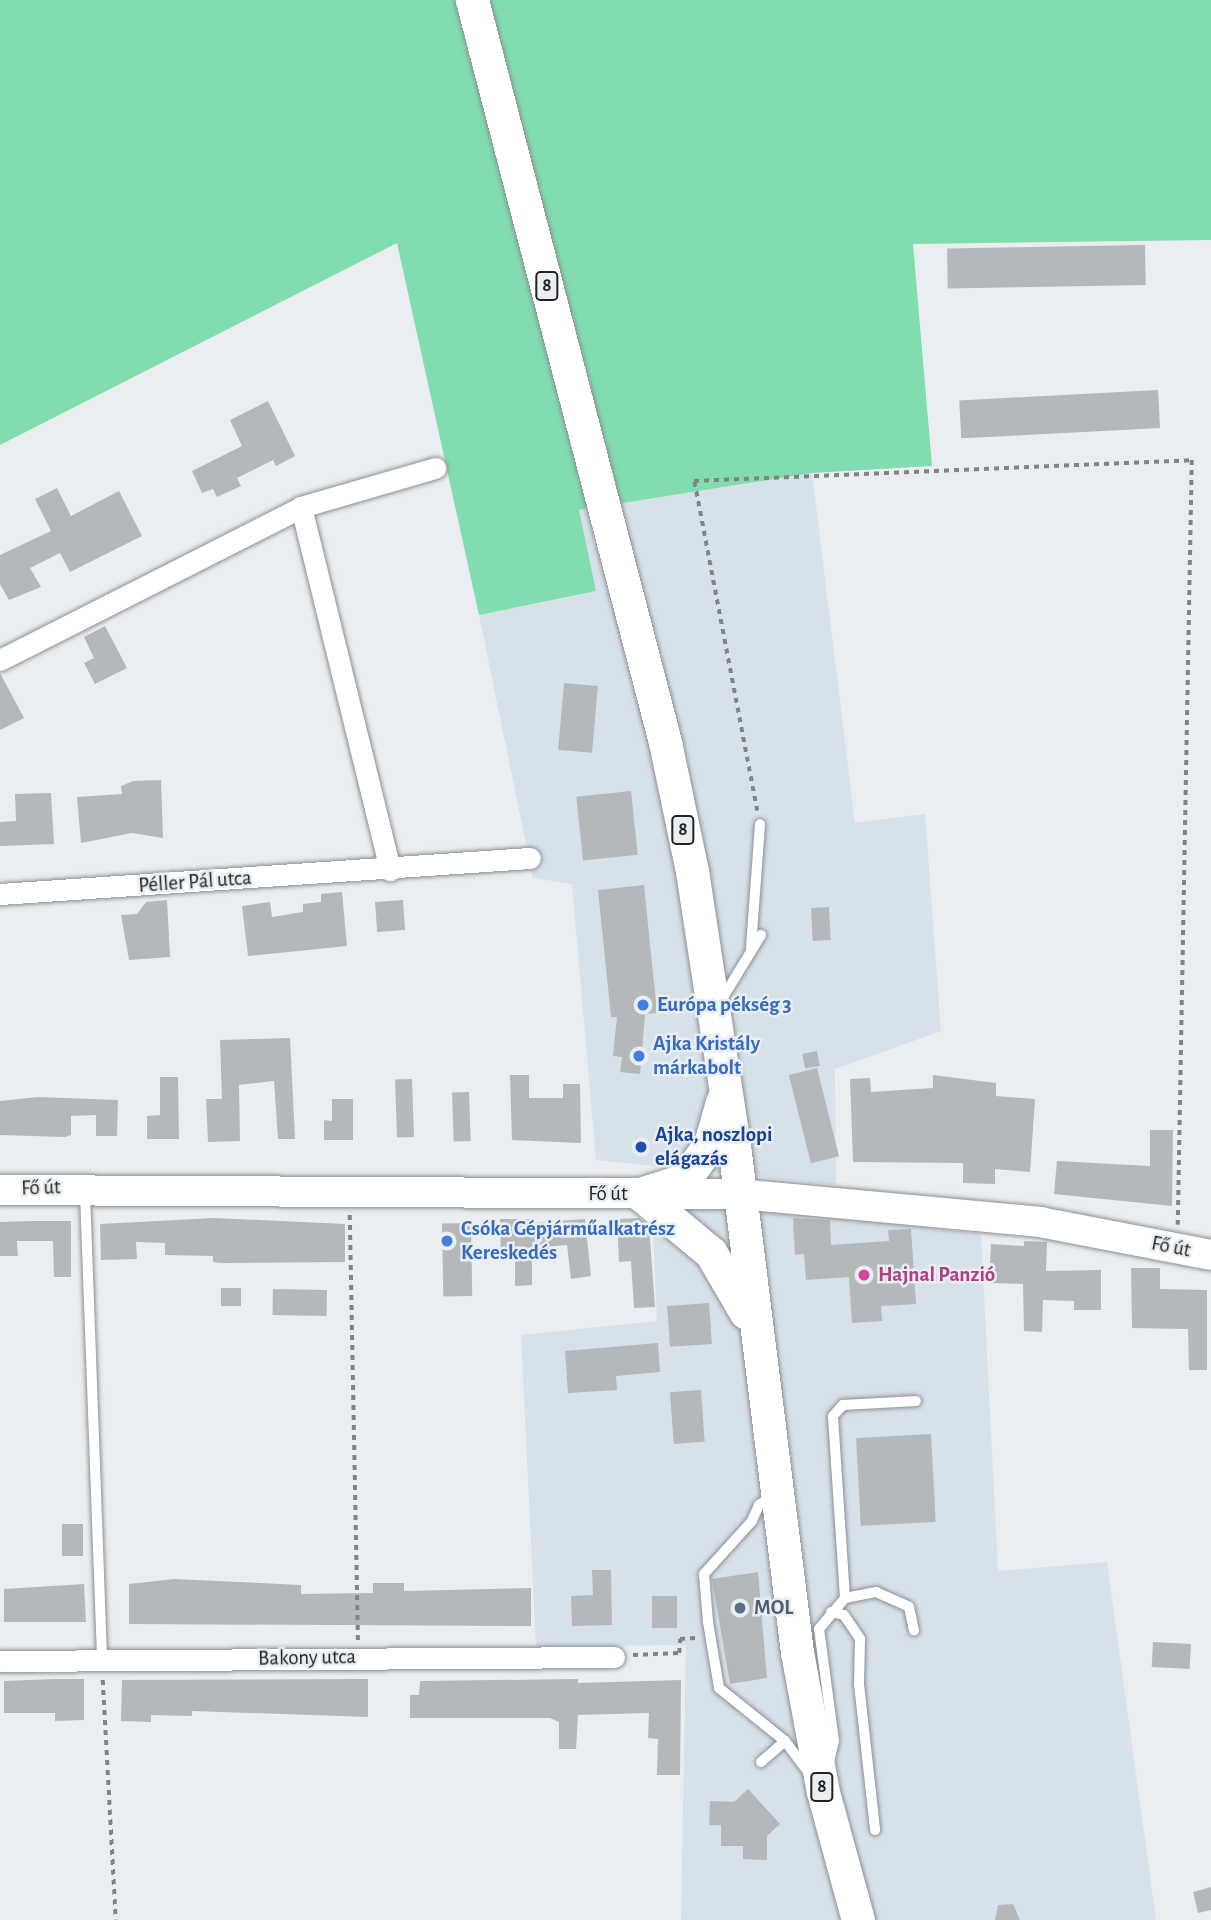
<!DOCTYPE html>
<meta charset="utf-8">
<style>
body{margin:0}
#map{position:relative;width:1211px;height:1920px;overflow:hidden;background:#ebeef1;font-family:"Alegreya Sans",sans-serif}
div>[style]{position:absolute}
.built>*{inset:0;background:#d7e1e9}
.green>*{inset:0;background:#81ddaf}
.building>*{inset:0;background:#b5b8bb;transform-origin:0 0}
.path>*{height:3.5px;margin-top:-1.75px;transform-origin:0;background:repeating-linear-gradient(90deg,#818385 0 5px,transparent 0 10px)}
.roads{filter:drop-shadow(0 0 2px #8c8f92) drop-shadow(0 0 2px #8c8f92)}
.lane>*{height:10px;margin:-5px;padding:0 5px;transform-origin:5px;border-radius:5px;background:#fff}
.street>*{height:21px;margin:-10.5px;padding:0 10.5px;transform-origin:10.5px;border-radius:10.5px;background:#fff}
.secondary>*{height:30px;margin:-15px;padding:0 15px;transform-origin:15px;border-radius:15px;background:#fff}
.primary>*{height:33px;margin:-16.5px;padding:0 16.5px;transform-origin:16.5px;border-radius:16.5px;background:#fff}
.dots>*{width:19px;height:19px;translate:-50% -50%;box-sizing:border-box;border:4px solid #ebeef1;border-radius:50%}
span{translate:-50% -50%;white-space:nowrap;text-align:center;line-height:1.15;-webkit-text-stroke:5px #ebeef1;paint-order:stroke}
.shield-label span{padding:2px 5px;background:#ebeef1;border:2px solid;border-radius:5px;-webkit-text-stroke-width:0}
.shield-label{font-size:19px;color:#212223;font-weight:700}
.street-label{font-size:21px;color:#212223}
.shop-label{font-size:21px;color:#366cbe;font-weight:700}
.left{translate:0 -50%;text-align:left}
.transit-label{font-size:21px;color:#164399;font-weight:700}
.hotel-label{font-size:21px;color:#b23c85;font-weight:700}
.service-label{font-size:21px;color:#4e5e75;font-weight:700}
</style>
<div id="map">
<div class="built">
<i style="clip-path:polygon(812px 473px,855px 823px,925px 814px,941px 1031px,835px 1069px,836px 1185px,596px 1160px,572px 884px,533px 878px,479px 615px,596px 591px,578px 510px)"></i>
<i style="clip-path:polygon(652px 1208px,754px 1208px,981px 1234px,998px 1571px,1107px 1562px,1156px 1920px,681px 1920px,686px 1645px,536px 1647px,521px 1335px,657px 1321px)"></i>
</div>
<div class="green">
<i style="clip-path:polygon(0 0,1211px 0,1211px 240px,913px 244px,932px 466px,812px 473px,579px 510px,596px 591px,479px 615px,397px 243px,0 445px)"></i>
</div>
<div class="building">
<i style="left:1145px;top:245px;width:40px;height:198px;rotate:89deg"></i>
<i style="left:1158px;top:390px;width:38px;height:199px;rotate:87deg"></i>
<i style="clip-path:polygon(268px 401px,295px 456px,276px 466px,273px 460px,237px 478px,241px 486px,217px 497px,213px 489px,202px 493px,192px 471px,242px 446px,230px 420px)"></i>
<i style="clip-path:polygon(57px 488px,71px 516px,119px 491px,142px 536px,70px 572px,60px 553px,30px 568px,41px 587px,9px 600px,0 584px,0 555px,51px 531px,35px 499px)"></i>
<i style="clip-path:polygon(105px 626px,127px 668px,95px 684px,84px 663px,94px 658px,84px 637px)"></i>
<i style="clip-path:polygon(0 673px,24px 718px,0 730px)"></i>
<i style="left:564px;top:683px;width:34px;height:67px;rotate:5deg"></i>
<i style="clip-path:polygon(161px 780px,163px 838px,132px 833px,81px 843px,77px 797px,122px 794px,121px 786px,133px 781px)"></i>
<i style="left:631px;top:791px;width:64px;height:55px;rotate:84deg"></i>
<i style="clip-path:polygon(51px 793px,54px 844px,0 846px,0 822px,16px 821px,15px 794px)"></i>
<i style="clip-path:polygon(644px 885px,657px 1013px,645px 1014px,640px 1074px,620px 1072px,622px 1057px,613px 1056px,617px 1017px,611px 1017px,598px 890px)"></i>
<i style="clip-path:polygon(342px 892px,347px 946px,248px 956px,242px 906px,270px 902px,272px 917px,303px 912px,303px 904px,321px 902px,321px 894px)"></i>
<i style="clip-path:polygon(167px 900px,170px 957px,129px 960px,121px 915px,137px 914px,146px 902px)"></i>
<i style="left:403px;top:900px;width:30px;height:28px;rotate:86deg"></i>
<i style="left:829px;top:907px;width:33px;height:18px;rotate:87deg"></i>
<i style="clip-path:polygon(290px 1038px,295px 1139px,278px 1139px,274px 1081px,239px 1085px,240px 1141px,208px 1142px,206px 1099px,222px 1099px,220px 1040px)"></i>
<i style="left:817px;top:1051px;width:15px;height:15px;rotate:79deg"></i>
<i style="left:817px;top:1068px;width:91px;height:29px;rotate:76deg"></i>
<i style="clip-path:polygon(510px 1075px,529px 1075px,529px 1098px,563px 1098px,563px 1084px,580px 1084px,581px 1143px,512px 1140px)"></i>
<i style="clip-path:polygon(933px 1075px,996px 1083px,996px 1096px,1035px 1099px,1030px 1172px,995px 1169px,995px 1184px,963px 1183px,963px 1163px,853px 1162px,850px 1079px,870px 1078px,871px 1092px,933px 1088px)"></i>
<i style="clip-path:polygon(160px 1077px,178px 1077px,179px 1139px,147px 1139px,147px 1116px,160px 1115px)"></i>
<i style="left:412px;top:1079px;width:58px;height:17px;rotate:88deg"></i>
<i style="left:469px;top:1092px;width:49px;height:17px;rotate:88deg"></i>
<i style="clip-path:polygon(38px 1097px,118px 1100px,117px 1136px,96px 1136px,96px 1115px,71px 1116px,71px 1135px,65px 1137px,0 1135px,0 1101px)"></i>
<i style="clip-path:polygon(332px 1099px,353px 1099px,353px 1140px,324px 1140px,324px 1120px,332px 1121px)"></i>
<i style="clip-path:polygon(1150px 1130px,1173px 1130px,1172px 1206px,1054px 1194px,1057px 1161px,1150px 1166px)"></i>
<i style="clip-path:polygon(214px 1218px,345px 1224px,345px 1262px,221px 1263px,213px 1262px,213px 1256px,165px 1255px,165px 1243px,136px 1242px,137px 1259px,101px 1260px,100px 1224px)"></i>
<i style="clip-path:polygon(639px 1218px,649px 1226px,655px 1307px,634px 1308px,631px 1261px,619px 1262px,617px 1219px)"></i>
<i style="clip-path:polygon(793px 1218px,830px 1220px,831px 1245px,889px 1241px,888px 1230px,911px 1229px,916px 1304px,881px 1306px,882px 1321px,852px 1323px,849px 1277px,806px 1280px,804px 1254px,795px 1255px)"></i>
<i style="clip-path:polygon(500px 1219px,532px 1219px,532px 1223px,585px 1219px,591px 1276px,571px 1279px,567px 1245px,532px 1248px,532px 1285px,515px 1286px,515px 1256px,501px 1256px)"></i>
<i style="clip-path:polygon(32px 1221px,71px 1221px,71px 1277px,54px 1277px,53px 1241px,17px 1241px,18px 1256px,0 1256px,0 1222px)"></i>
<i style="left:471px;top:1223px;width:73px;height:29px;rotate:89deg"></i>
<i style="clip-path:polygon(1024px 1241px,1047px 1242px,1046px 1271px,1101px 1270px,1101px 1310px,1074px 1310px,1074px 1301px,1043px 1300px,1042px 1332px,1024px 1331px,1023px 1284px,989px 1283px,991px 1244px,1024px 1246px)"></i>
<i style="clip-path:polygon(1131px 1268px,1160px 1268px,1160px 1289px,1207px 1290px,1207px 1370px,1189px 1370px,1188px 1329px,1132px 1328px)"></i>
<i style="left:221px;top:1288px;width:20px;height:18px"></i>
<i style="left:273px;top:1289px;width:54px;height:26px;rotate:1deg"></i>
<i style="left:709px;top:1303px;width:41px;height:42px;rotate:86deg"></i>
<i style="clip-path:polygon(658px 1343px,660px 1372px,616px 1376px,617px 1390px,568px 1393px,565px 1351px)"></i>
<i style="left:701px;top:1390px;width:52px;height:31px;rotate:86deg"></i>
<i style="left:931px;top:1434px;width:88px;height:75px;rotate:87deg"></i>
<i style="left:62px;top:1524px;width:21px;height:32px"></i>
<i style="clip-path:polygon(592px 1570px,611px 1570px,612px 1625px,572px 1626px,571px 1596px,593px 1595px)"></i>
<i style="clip-path:polygon(758px 1572px,767px 1678px,730px 1684px,712px 1579px)"></i>
<i style="clip-path:polygon(174px 1579px,301px 1585px,301px 1594px,373px 1593px,373px 1583px,404px 1583px,404px 1591px,531px 1588px,531px 1626px,129px 1624px,129px 1584px)"></i>
<i style="clip-path:polygon(84px 1584px,86px 1622px,4px 1622px,4px 1589px)"></i>
<i style="left:652px;top:1596px;width:25px;height:32px"></i>
<i style="left:1153px;top:1642px;width:38px;height:25px;rotate:3deg"></i>
<i style="clip-path:polygon(55px 1679px,84px 1679px,84px 1720px,55px 1721px,55px 1713px,4px 1713px,4px 1681px)"></i>
<i style="clip-path:polygon(368px 1679px,368px 1717px,192px 1711px,192px 1716px,151px 1715px,151px 1722px,121px 1721px,122px 1680px)"></i>
<i style="clip-path:polygon(578px 1679px,578px 1683px,681px 1680px,680px 1775px,657px 1775px,658px 1739px,648px 1738px,649px 1713px,578px 1715px,576px 1749px,559px 1749px,559px 1722px,550px 1718px,410px 1718px,410px 1695px,419px 1695px,420px 1681px)"></i>
<i style="clip-path:polygon(748px 1789px,780px 1824px,767px 1836px,767px 1860px,743px 1859px,743px 1846px,721px 1846px,721px 1825px,709px 1825px,710px 1801px,734px 1802px)"></i>
<i style="clip-path:polygon(1211px 1887px,1211px 1910px,1198px 1913px,1193px 1892px)"></i>
<i style="clip-path:polygon(1013px 1904px,1020px 1920px,995px 1920px,998px 1905px)"></i>
</div>
<div class="path">
<i style="left:757px;top:811px;width:336px;rotate:-100.8deg"></i>
<i style="left:694px;top:481px;width:498px;rotate:-2.4deg"></i>
<i style="left:1192px;top:460px;width:765px;rotate:91.05deg"></i>
<i style="left:350px;top:1215px;width:426px;rotate:88.9deg"></i>
<i style="left:633px;top:1655px;width:46px;rotate:-2.5deg"></i>
<i style="left:679px;top:1653px;width:14px;rotate:-86deg"></i>
<i style="left:680px;top:1639px;width:15px;rotate:-4deg"></i>
<i style="left:103px;top:1680px;width:240px;rotate:86.9deg"></i>
</div>
<div class="roads">
<div class="lane">
<i style="left:751px;top:947px;width:123px;rotate:-85.8deg"></i>
<i style="left:722px;top:999px;width:75px;rotate:-58.6deg"></i>
<i style="left:85px;top:1193px;width:467px;rotate:87.9deg"></i>
<i style="left:772px;top:1496px;width:16px;rotate:145deg"></i>
<i style="left:759px;top:1505px;width:17px;rotate:114deg"></i>
<i style="left:752px;top:1521px;width:72px;rotate:132.2deg"></i>
<i style="left:704px;top:1574px;width:48px;rotate:85.2deg"></i>
<i style="left:708px;top:1622px;width:67px;rotate:80.5deg"></i>
<i style="left:719px;top:1688px;width:85px;rotate:38.8deg"></i>
<i style="left:785px;top:1741px;width:40px;rotate:53deg"></i>
<i style="left:845px;top:1598px;width:32px;rotate:-11deg"></i>
<i style="left:876px;top:1592px;width:36px;rotate:24deg"></i>
<i style="left:909px;top:1607px;width:24px;rotate:78deg"></i>
<i style="left:831px;top:1612px;width:13px;rotate:13deg"></i>
<i style="left:844px;top:1615px;width:29px;rotate:56deg"></i>
<i style="left:860px;top:1639px;width:45px;rotate:91.3deg"></i>
<i style="left:859px;top:1684px;width:147px;rotate:83.7deg"></i>
<i style="left:761px;top:1762px;width:32px;rotate:-41deg"></i>
<i style="left:829px;top:1762px;width:22px;rotate:-77deg"></i>
<i style="left:834px;top:1741px;width:113px;rotate:-97.6deg"></i>
<i style="left:819px;top:1629px;width:40px;rotate:-50deg"></i>
<i style="left:845px;top:1598px;width:182px;rotate:-93.8deg"></i>
<i style="left:833px;top:1416px;width:15px;rotate:-48deg"></i>
<i style="left:843px;top:1405px;width:73px;rotate:-3.1deg"></i>
</div>
<div class="street">
<i style="left:301px;top:507px;width:374px;rotate:76.2deg"></i>
<i style="left:0;top:660px;width:338px;rotate:-26.9deg"></i>
<i style="left:301px;top:507px;width:140px;rotate:-16.2deg"></i>
<i style="left:0;top:894px;width:531px;rotate:-3.89deg"></i>
<i style="left:0;top:1661px;width:614px;rotate:-0.37deg"></i>
</div>
<div class="secondary">
<i style="left:0;top:1190px;width:739px;rotate:0.31deg"></i>
<i style="left:739px;top:1194px;width:302px;rotate:5.3deg"></i>
<i style="left:1040px;top:1222px;width:174px;rotate:10.9deg"></i>
</div>
<div class="primary">
<i style="left:472px;top:0;width:767px;rotate:75.42deg"></i>
<i style="left:665px;top:742px;width:132px;rotate:78.2deg"></i>
<i style="left:692px;top:871px;width:277px;rotate:81.3deg"></i>
<i style="left:734px;top:1145px;width:511px;rotate:82.92deg"></i>
<i style="left:797px;top:1652px;width:142px;rotate:79.5deg"></i>
<i style="left:823px;top:1792px;width:133px;rotate:74.7deg"></i>
<i style="left:640px;top:1194px;width:92px;rotate:39.7deg"></i>
<i style="left:711px;top:1253px;width:69px;rotate:59.7deg"></i>
<i style="left:640px;top:1194px;width:46px;rotate:-17.7deg"></i>
<i style="left:684px;top:1180px;width:44px;rotate:-54.2deg"></i>
<i style="left:710px;top:1144px;width:44px;rotate:-74.1deg"></i>
</div>
</div>
<div class="dots">
<i style="left:643px;top:1005px;background:#3f7fe0"></i>
<i style="left:639px;top:1056px;background:#3f7fe0"></i>
<i style="left:641px;top:1147px;background:#1a4fb4"></i>
<i style="left:447px;top:1241px;background:#3f7fe0"></i>
<i style="left:864px;top:1275px;background:#d1479c"></i>
<i style="left:740px;top:1608px;background:#5c6f8a"></i>
</div>
<div class="shield-label">
<span style="left:547px;top:286px">8</span>
<span style="left:683px;top:830px">8</span>
<span style="left:822px;top:1787px">8</span>
</div>
<div class="street-label">
<span style="left:195px;top:882px;rotate:-4deg">Péller Pál utca</span>
<span style="left:41px;top:1188px;rotate:-2deg">Fő út</span>
<span style="left:608px;top:1194px">Fő út</span>
<span style="left:1171px;top:1247px;rotate:11deg">Fő út</span>
<span style="left:307px;top:1658px;rotate:-1deg">Bakony utca</span>
</div>
<div class="shop-label">
<span class="left" style="left:657px;top:1005px">Európa pékség 3</span>
<span class="left" style="left:653px;top:1056px">Ajka Kristály<br>márkabolt</span>
<span class="left" style="left:461px;top:1241px">Csóka Gépjárműalkatrész<br>Kereskedés</span>
</div>
<div class="transit-label">
<span class="left" style="left:655px;top:1147px">Ajka, noszlopi<br>elágazás</span>
</div>
<div class="hotel-label">
<span class="left" style="left:878px;top:1275px">Hajnal Panzió</span>
</div>
<div class="service-label">
<span class="left" style="left:754px;top:1608px">MOL</span>
</div>
</div>
